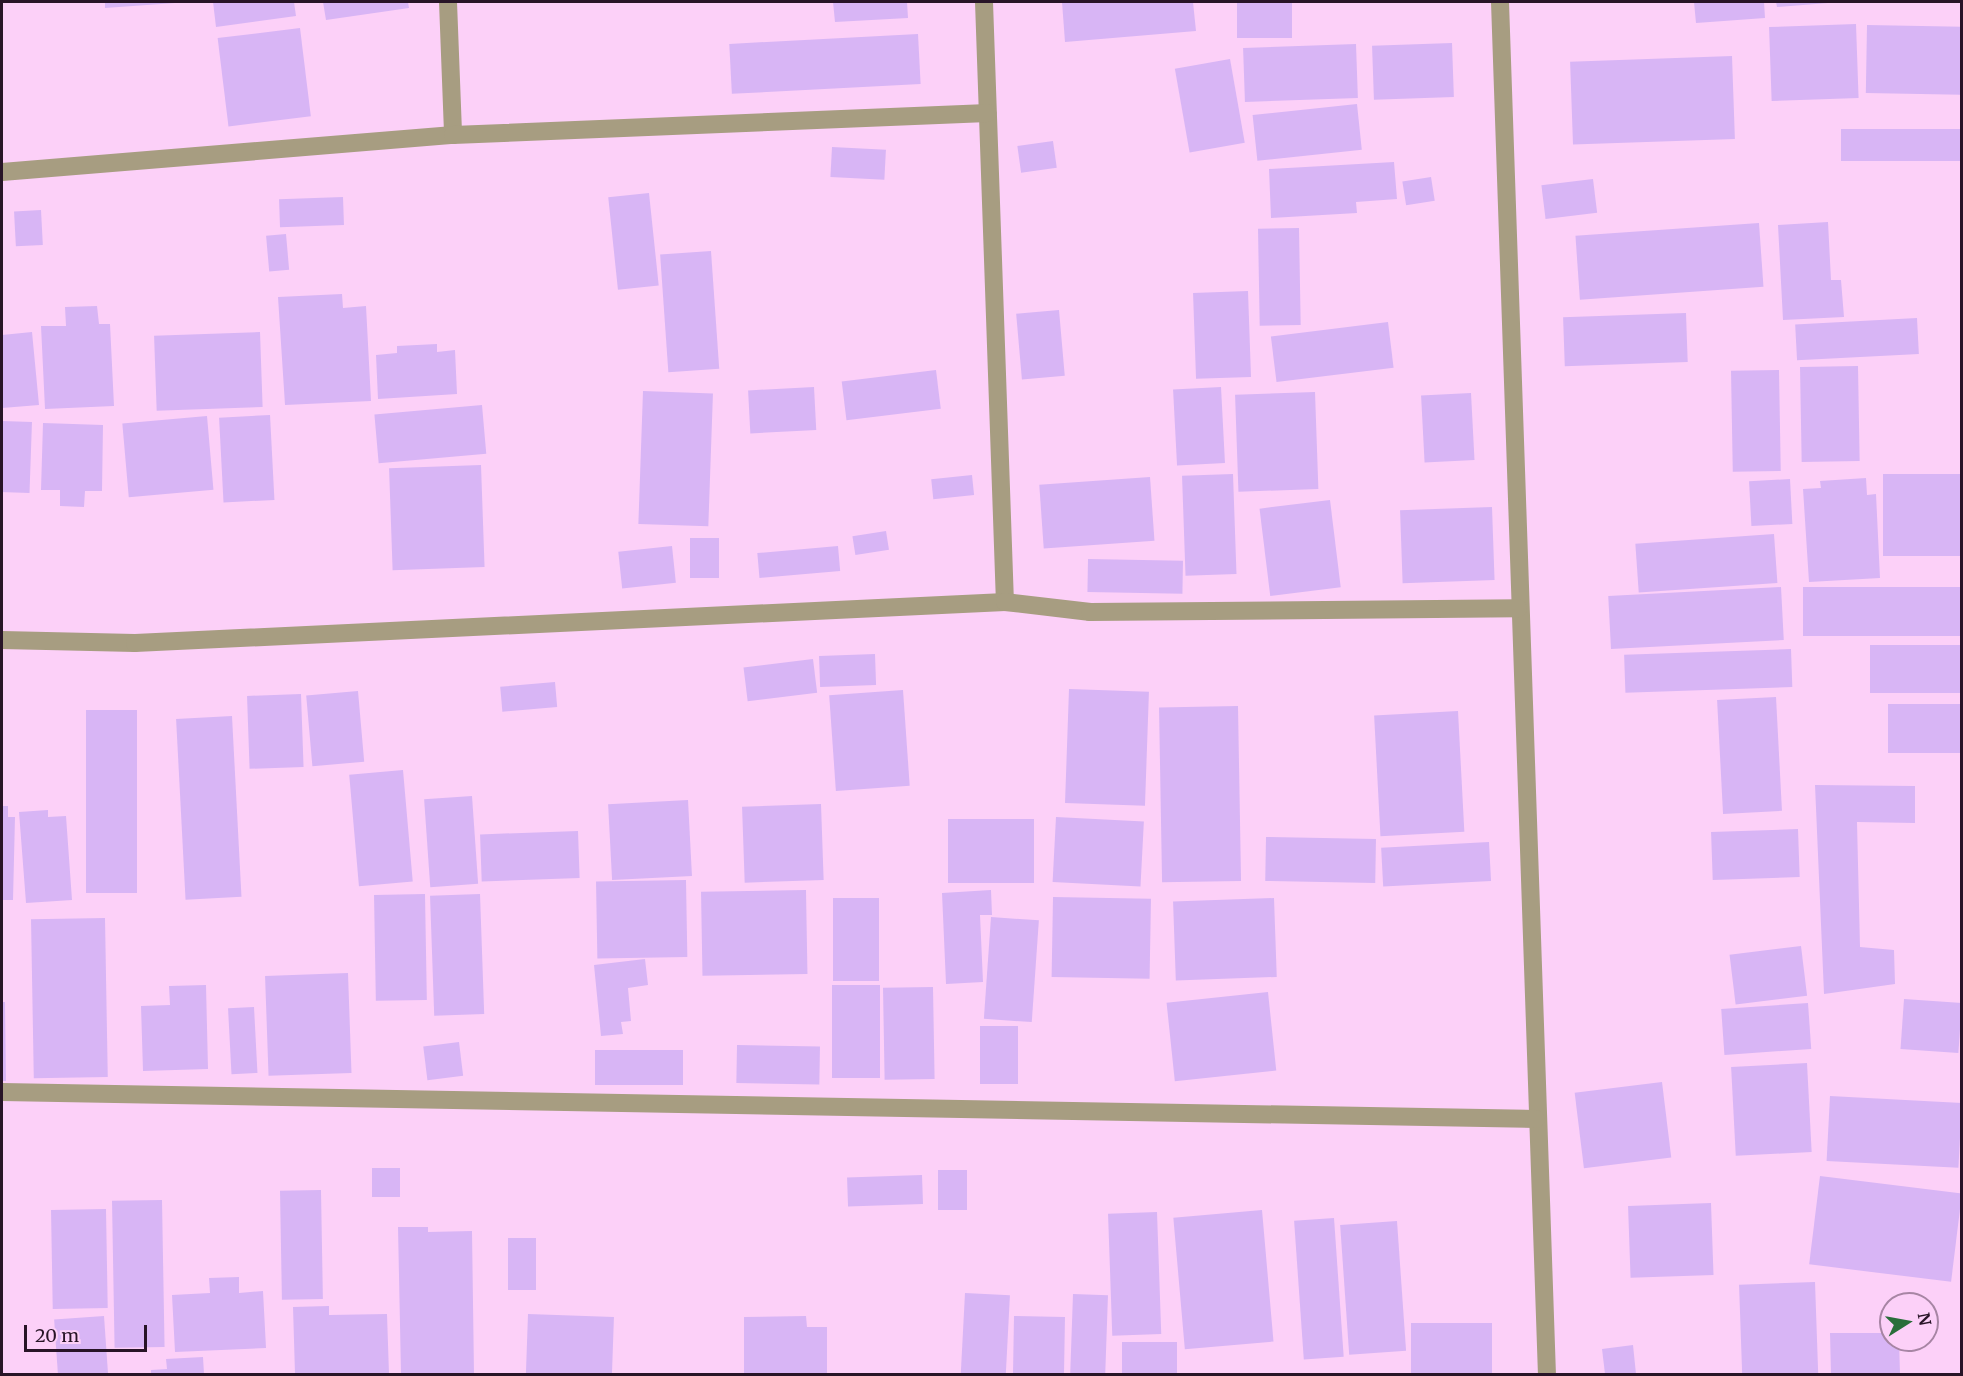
<!DOCTYPE html>
<style>
body{margin:0}
#map{position:relative;width:1963px;height:1376px;overflow:hidden;background:#fcd0f8;font-family:Merriweather,serif}
div>[style]{position:absolute}
.building>*{inset:0;background:#d8b5f5;transform-origin:0 0}
.minor>*{height:18px;margin:-9px;padding:0 9px;transform-origin:9px;border-radius:9px;background:#a79d81}
span{translate:-50% -50%;white-space:nowrap;text-align:center;line-height:1.15;-webkit-text-stroke:4.5px #fcd0f8;paint-order:stroke}
.frame{position:absolute;inset:0;border:3px solid #281427;pointer-events:none}
.north{position:absolute;left:1879px;top:1292px;width:60px;height:60px;box-sizing:border-box;background:#fcd0f8;border:2px solid #a785a4;border-radius:50%;rotate:79deg;font-size:16px;font-weight:700;line-height:24px;text-align:center;color:#281427}
.north::after{content:'';display:block;margin:auto;width:21px;height:27px;background:#296e3a;clip-path:polygon(50% 0,100% 100%,50% 72%,0 100%)}
.scale{position:absolute;left:24px;top:1325px;width:123px;height:27px;box-sizing:border-box;border:3px solid #281427;border-top:0;padding-left:8px;font-size:18px;line-height:21px;white-space:nowrap;color:#281427;-webkit-text-stroke:4px #fcd0f8;paint-order:stroke}
</style>
<div id="map">
<div class="building">
<i style="clip-path:polygon(105px 2px,174px 2px,175px 3px,105px 8px)"></i>
<i style="clip-path:polygon(213px 2px,294px 2px,296px 16px,216px 27px)"></i>
<i style="clip-path:polygon(323px 2px,408px 2px,409px 8px,326px 20px)"></i>
<i style="clip-path:polygon(833px 2px,907px 2px,908px 18px,835px 22px)"></i>
<i style="clip-path:polygon(1062px 2px,1193px 2px,1196px 31px,1065px 42px)"></i>
<i style="left:1237px;top:2px;width:55px;height:36px"></i>
<i style="clip-path:polygon(1694px 2px,1764px 2px,1765px 18px,1696px 23px)"></i>
<i style="clip-path:polygon(1776px 2px,1827px 2px,1828px 3px,1777px 7px)"></i>
<i style="left:1856px;top:24px;width:74px;height:87px;rotate:88deg"></i>
<i style="left:1867px;top:25px;width:95px;height:68px;rotate:1deg"></i>
<i style="left:300px;top:28px;width:89px;height:83px;rotate:83deg"></i>
<i style="left:918px;top:34px;width:50px;height:189px;rotate:87deg"></i>
<i style="left:1452px;top:43px;width:54px;height:80px;rotate:88deg"></i>
<i style="left:1356px;top:44px;width:54px;height:113px;rotate:88deg"></i>
<i style="left:1732px;top:56px;width:83px;height:162px;rotate:88deg"></i>
<i style="left:1230px;top:59px;width:85px;height:56px;rotate:80deg"></i>
<i style="left:1357px;top:104px;width:46px;height:105px;rotate:84deg"></i>
<i style="left:1962px;top:129px;width:32px;height:121px;rotate:90deg"></i>
<i style="left:1053px;top:141px;width:27px;height:36px;rotate:82deg"></i>
<i style="left:832px;top:147px;width:54px;height:30px;rotate:3deg"></i>
<i style="clip-path:polygon(1394px 162px,1397px 199px,1356px 202px,1357px 213px,1271px 218px,1269px 169px)"></i>
<i style="left:1431px;top:177px;width:24px;height:29px;rotate:81deg"></i>
<i style="left:1593px;top:179px;width:34px;height:52px;rotate:83deg"></i>
<i style="left:649px;top:193px;width:93px;height:41px;rotate:84deg"></i>
<i style="left:343px;top:197px;width:28px;height:64px;rotate:88deg"></i>
<i style="left:41px;top:210px;width:35px;height:27px;rotate:87deg"></i>
<i style="clip-path:polygon(1828px 222px,1831px 280px,1841px 280px,1844px 317px,1783px 320px,1778px 225px)"></i>
<i style="left:1759px;top:223px;width:64px;height:184px;rotate:86deg"></i>
<i style="left:1299px;top:228px;width:97px;height:41px;rotate:89deg"></i>
<i style="left:286px;top:234px;width:36px;height:20px;rotate:85deg"></i>
<i style="left:711px;top:251px;width:118px;height:51px;rotate:86deg"></i>
<i style="left:1248px;top:291px;width:86px;height:55px;rotate:88deg"></i>
<i style="clip-path:polygon(342px 294px,343px 308px,366px 306px,371px 401px,285px 405px,278px 297px)"></i>
<i style="clip-path:polygon(97px 306px,99px 324px,110px 324px,114px 406px,45px 409px,41px 326px,66px 326px,65px 307px)"></i>
<i style="left:1059px;top:310px;width:66px;height:43px;rotate:85deg"></i>
<i style="left:1686px;top:313px;width:49px;height:123px;rotate:88deg"></i>
<i style="left:1917px;top:318px;width:36px;height:122px;rotate:87deg"></i>
<i style="left:1388px;top:322px;width:46px;height:118px;rotate:83deg"></i>
<i style="clip-path:polygon(32px 332px,39px 405px,2px 408px,2px 335px)"></i>
<i style="left:260px;top:332px;width:75px;height:106px;rotate:88deg"></i>
<i style="clip-path:polygon(437px 344px,437px 352px,455px 350px,457px 394px,378px 399px,376px 355px,397px 353px,397px 346px)"></i>
<i style="left:1858px;top:366px;width:95px;height:58px;rotate:89deg"></i>
<i style="left:936px;top:370px;width:39px;height:95px;rotate:83deg"></i>
<i style="left:1779px;top:370px;width:101px;height:48px;rotate:89deg"></i>
<i style="left:814px;top:387px;width:43px;height:66px;rotate:87deg"></i>
<i style="left:1221px;top:387px;width:76px;height:48px;rotate:87deg"></i>
<i style="left:643px;top:391px;width:70px;height:133px;rotate:2deg"></i>
<i style="left:1315px;top:392px;width:97px;height:80px;rotate:88deg"></i>
<i style="left:1471px;top:393px;width:67px;height:50px;rotate:87deg"></i>
<i style="left:482px;top:405px;width:49px;height:108px;rotate:85deg"></i>
<i style="left:270px;top:415px;width:85px;height:51px;rotate:87deg"></i>
<i style="left:207px;top:416px;width:74px;height:85px;rotate:85deg"></i>
<i style="left:2px;top:421px;width:30px;height:71px;rotate:2deg"></i>
<i style="clip-path:polygon(43px 423px,103px 425px,102px 491px,85px 491px,84px 507px,60px 506px,60px 490px,41px 490px)"></i>
<i style="left:481px;top:465px;width:102px;height:92px;rotate:88deg"></i>
<i style="left:1233px;top:474px;width:100px;height:51px;rotate:88deg"></i>
<i style="left:1962px;top:474px;width:82px;height:79px;rotate:90deg"></i>
<i style="left:972px;top:475px;width:20px;height:41px;rotate:84deg"></i>
<i style="left:1150px;top:477px;width:64px;height:111px;rotate:86deg"></i>
<i style="clip-path:polygon(1866px 478px,1867px 495px,1876px 494px,1880px 578px,1809px 582px,1803px 489px,1821px 488px,1820px 481px)"></i>
<i style="left:1790px;top:479px;width:45px;height:41px;rotate:87deg"></i>
<i style="left:1330px;top:500px;width:88px;height:71px;rotate:83deg"></i>
<i style="left:1492px;top:507px;width:73px;height:92px;rotate:88deg"></i>
<i style="left:886px;top:531px;width:19px;height:34px;rotate:81deg"></i>
<i style="left:1774px;top:534px;width:49px;height:139px;rotate:86deg"></i>
<i style="left:690px;top:538px;width:29px;height:40px"></i>
<i style="left:672px;top:546px;width:37px;height:54px;rotate:84deg"></i>
<i style="left:838px;top:546px;width:25px;height:81px;rotate:85deg"></i>
<i style="left:1088px;top:559px;width:95px;height:33px;rotate:1deg"></i>
<i style="left:1781px;top:587px;width:53px;height:173px;rotate:87deg"></i>
<i style="left:1962px;top:587px;width:49px;height:159px;rotate:90deg"></i>
<i style="left:1962px;top:645px;width:48px;height:92px;rotate:90deg"></i>
<i style="left:1791px;top:649px;width:38px;height:167px;rotate:88deg"></i>
<i style="left:875px;top:654px;width:31px;height:56px;rotate:88deg"></i>
<i style="left:813px;top:659px;width:34px;height:70px;rotate:83deg"></i>
<i style="left:555px;top:682px;width:25px;height:55px;rotate:85deg"></i>
<i style="left:1069px;top:689px;width:80px;height:114px;rotate:2deg"></i>
<i style="left:903px;top:690px;width:96px;height:74px;rotate:86deg"></i>
<i style="left:358px;top:691px;width:71px;height:52px;rotate:85deg"></i>
<i style="left:301px;top:694px;width:73px;height:54px;rotate:88deg"></i>
<i style="left:1776px;top:697px;width:114px;height:59px;rotate:87deg"></i>
<i style="left:1962px;top:704px;width:49px;height:74px;rotate:90deg"></i>
<i style="left:1238px;top:706px;width:175px;height:79px;rotate:89deg"></i>
<i style="left:86px;top:710px;width:51px;height:183px"></i>
<i style="left:1458px;top:711px;width:121px;height:84px;rotate:87deg"></i>
<i style="left:232px;top:716px;width:181px;height:56px;rotate:87deg"></i>
<i style="left:403px;top:770px;width:112px;height:54px;rotate:85deg"></i>
<i style="clip-path:polygon(1815px 785px,1915px 786px,1915px 823px,1857px 822px,1860px 947px,1894px 950px,1895px 984px,1824px 994px)"></i>
<i style="left:472px;top:796px;width:88px;height:48px;rotate:86deg"></i>
<i style="left:688px;top:800px;width:76px;height:80px;rotate:87deg"></i>
<i style="left:821px;top:804px;width:76px;height:79px;rotate:88deg"></i>
<i style="clip-path:polygon(2px 806px,8px 806px,8px 817px,15px 817px,13px 900px,2px 900px)"></i>
<i style="clip-path:polygon(48px 810px,48px 817px,66px 816px,72px 900px,26px 903px,19px 812px)"></i>
<i style="left:1056px;top:817px;width:88px;height:65px;rotate:3deg"></i>
<i style="left:1034px;top:819px;width:64px;height:86px;rotate:90deg"></i>
<i style="left:1798px;top:829px;width:48px;height:87px;rotate:88deg"></i>
<i style="left:578px;top:831px;width:47px;height:98px;rotate:88deg"></i>
<i style="left:1266px;top:837px;width:110px;height:44px;rotate:1deg"></i>
<i style="left:1489px;top:842px;width:39px;height:108px;rotate:87deg"></i>
<i style="left:686px;top:880px;width:77px;height:90px;rotate:89deg"></i>
<i style="left:806px;top:890px;width:84px;height:105px;rotate:89deg"></i>
<i style="clip-path:polygon(991px 890px,992px 915px,980px 915px,983px 982px,946px 984px,942px 893px)"></i>
<i style="left:425px;top:894px;width:106px;height:51px;rotate:89deg"></i>
<i style="left:480px;top:894px;width:120px;height:50px;rotate:88deg"></i>
<i style="left:1053px;top:897px;width:98px;height:80px;rotate:1deg"></i>
<i style="left:833px;top:898px;width:46px;height:83px"></i>
<i style="left:1274px;top:898px;width:79px;height:101px;rotate:88deg"></i>
<i style="left:991px;top:917px;width:48px;height:102px;rotate:4deg"></i>
<i style="left:105px;top:918px;width:159px;height:74px;rotate:89deg"></i>
<i style="left:1801px;top:946px;width:50px;height:72px;rotate:83deg"></i>
<i style="clip-path:polygon(645px 959px,648px 985px,628px 988px,631px 1021px,621px 1022px,623px 1034px,601px 1036px,594px 965px)"></i>
<i style="left:348px;top:973px;width:100px;height:83px;rotate:88deg"></i>
<i style="clip-path:polygon(206px 985px,208px 1069px,143px 1071px,141px 1006px,170px 1005px,169px 986px)"></i>
<i style="left:832px;top:985px;width:48px;height:93px"></i>
<i style="left:933px;top:987px;width:92px;height:50px;rotate:89deg"></i>
<i style="left:1268px;top:992px;width:79px;height:102px;rotate:84deg"></i>
<i style="left:1904px;top:999px;width:58px;height:50px;rotate:4deg"></i>
<i style="clip-path:polygon(2px 1002px,5px 1002px,6px 1081px,2px 1081px)"></i>
<i style="left:1808px;top:1003px;width:46px;height:87px;rotate:86deg"></i>
<i style="left:254px;top:1007px;width:66px;height:26px;rotate:87deg"></i>
<i style="left:980px;top:1026px;width:38px;height:58px"></i>
<i style="left:459px;top:1042px;width:34px;height:36px;rotate:83deg"></i>
<i style="left:737px;top:1045px;width:83px;height:38px;rotate:1deg"></i>
<i style="left:683px;top:1050px;width:35px;height:88px;rotate:90deg"></i>
<i style="left:1807px;top:1063px;width:89px;height:76px;rotate:87deg"></i>
<i style="left:1662px;top:1082px;width:76px;height:88px;rotate:83deg"></i>
<i style="left:1830px;top:1096px;width:132px;height:65px;rotate:3deg"></i>
<i style="left:372px;top:1168px;width:28px;height:29px"></i>
<i style="left:967px;top:1170px;width:40px;height:29px;rotate:90deg"></i>
<i style="left:922px;top:1175px;width:29px;height:75px;rotate:88deg"></i>
<i style="left:1820px;top:1176px;width:143px;height:89px;rotate:7deg"></i>
<i style="left:321px;top:1190px;width:109px;height:41px;rotate:89deg"></i>
<i style="left:162px;top:1200px;width:147px;height:50px;rotate:89deg"></i>
<i style="left:1711px;top:1203px;width:72px;height:83px;rotate:88deg"></i>
<i style="left:106px;top:1209px;width:99px;height:55px;rotate:89deg"></i>
<i style="left:1262px;top:1210px;width:132px;height:89px;rotate:85deg"></i>
<i style="left:1157px;top:1212px;width:122px;height:49px;rotate:88deg"></i>
<i style="left:1334px;top:1218px;width:139px;height:40px;rotate:86deg"></i>
<i style="left:1397px;top:1221px;width:130px;height:57px;rotate:86deg"></i>
<i style="clip-path:polygon(398px 1227px,428px 1227px,428px 1232px,472px 1231px,474px 1374px,401px 1374px)"></i>
<i style="left:508px;top:1238px;width:28px;height:52px"></i>
<i style="clip-path:polygon(239px 1277px,239px 1293px,263px 1291px,266px 1348px,175px 1352px,172px 1295px,210px 1293px,209px 1278px)"></i>
<i style="left:1815px;top:1282px;width:92px;height:76px;rotate:88deg"></i>
<i style="left:965px;top:1293px;width:45px;height:81px;rotate:3deg"></i>
<i style="left:1073px;top:1294px;width:35px;height:80px;rotate:2deg"></i>
<i style="clip-path:polygon(329px 1306px,329px 1315px,387px 1314px,389px 1374px,295px 1374px,293px 1307px)"></i>
<i style="left:528px;top:1314px;width:86px;height:60px;rotate:2deg"></i>
<i style="left:104px;top:1316px;width:58px;height:50px;rotate:86deg"></i>
<i style="clip-path:polygon(806px 1316px,807px 1327px,827px 1327px,827px 1374px,744px 1374px,744px 1317px)"></i>
<i style="left:1014px;top:1316px;width:51px;height:58px;rotate:1deg"></i>
<i style="left:1411px;top:1323px;width:81px;height:51px"></i>
<i style="clip-path:polygon(1830px 1333px,1891px 1333px,1891px 1340px,1899px 1340px,1900px 1374px,1831px 1374px)"></i>
<i style="left:1177px;top:1342px;width:32px;height:55px;rotate:90deg"></i>
<i style="clip-path:polygon(1633px 1345px,1636px 1374px,1605px 1374px,1602px 1349px)"></i>
<i style="clip-path:polygon(203px 1357px,204px 1374px,151px 1374px,151px 1370px,167px 1369px,166px 1359px)"></i>
</div>
<div class="minor">
<i style="left:448px;top:2px;width:133px;rotate:87.8deg"></i>
<i style="left:984px;top:2px;width:600px;rotate:88deg"></i>
<i style="left:1500px;top:2px;width:1373px;rotate:88.04deg"></i>
<i style="left:2px;top:172px;width:453px;rotate:-4.7deg"></i>
<i style="left:453px;top:135px;width:535px;rotate:-2.35deg"></i>
<i style="left:2px;top:640px;width:133px;rotate:1.3deg"></i>
<i style="left:135px;top:643px;width:871px;rotate:-2.7deg"></i>
<i style="left:1005px;top:602px;width:86px;rotate:6.7deg"></i>
<i style="left:1090px;top:612px;width:428px;rotate:-0.5deg"></i>
<i style="left:2px;top:1092px;width:1534px;rotate:1.01deg"></i>
</div>
<div class="frame"></div>
<div class="north">N</div>
<div class="scale">20 m</div>
</div>
